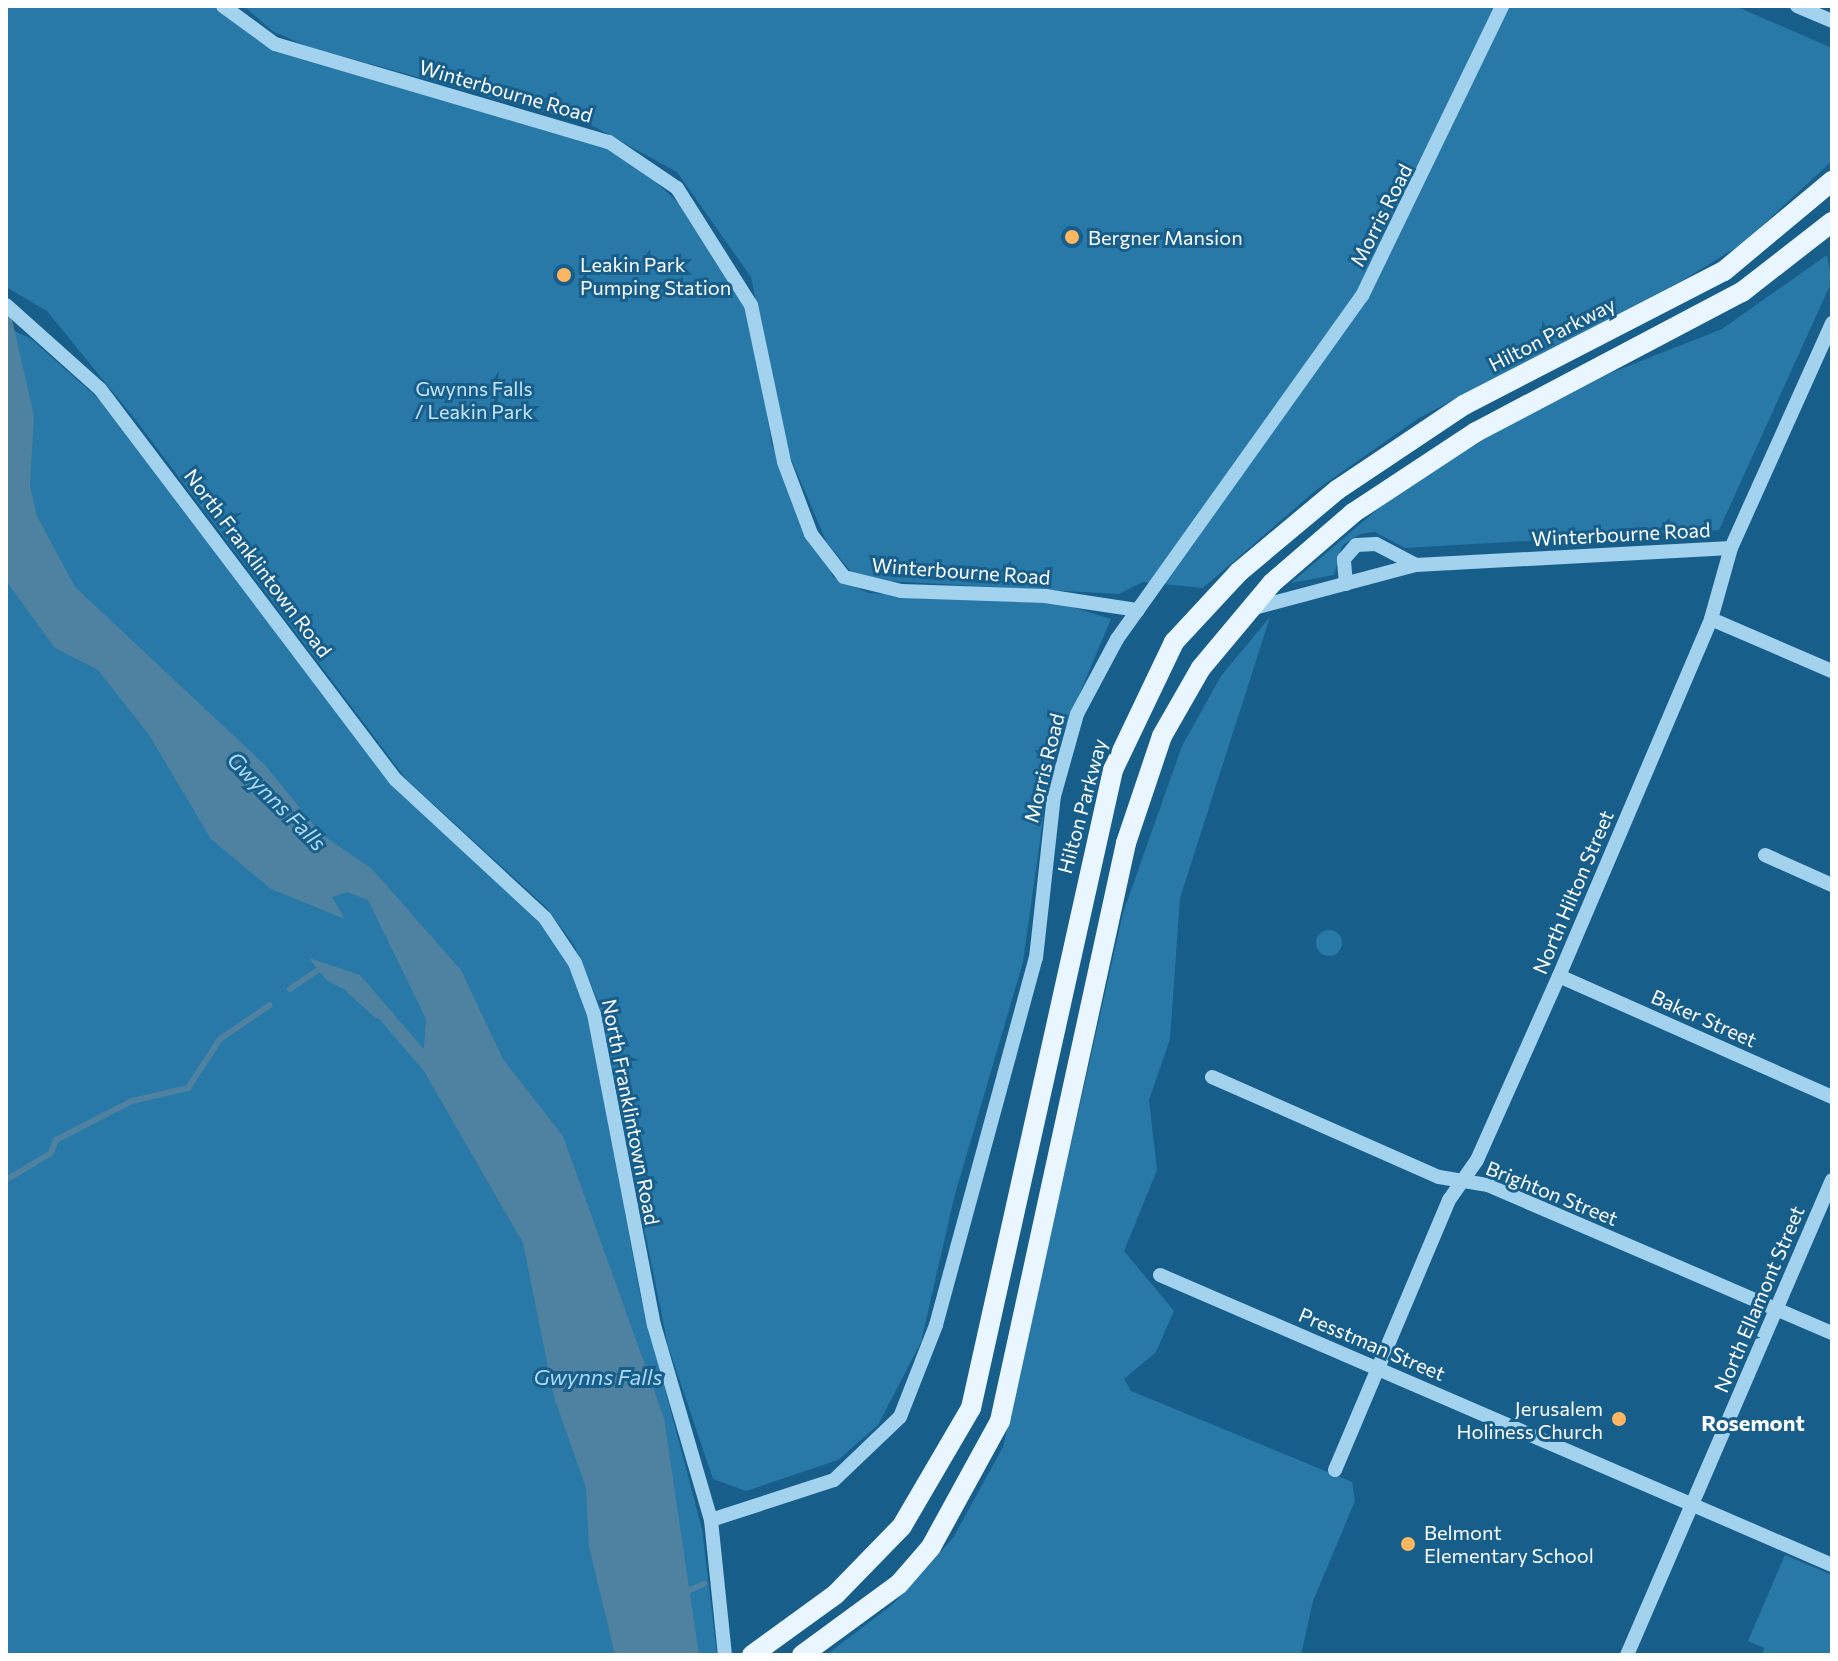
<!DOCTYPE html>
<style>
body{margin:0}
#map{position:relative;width:1838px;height:1661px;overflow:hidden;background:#185e8b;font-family:Commissioner,sans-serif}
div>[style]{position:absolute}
.green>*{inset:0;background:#2878a8}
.round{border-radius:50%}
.water>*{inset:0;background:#4f81a0}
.stream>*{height:6px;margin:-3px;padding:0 3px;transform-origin:3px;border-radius:3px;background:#4f81a0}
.minor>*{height:14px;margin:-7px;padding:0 7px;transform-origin:7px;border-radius:7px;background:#a2d2ee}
.major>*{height:20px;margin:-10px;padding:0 10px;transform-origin:10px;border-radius:10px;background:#eaf6ff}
.dots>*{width:22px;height:22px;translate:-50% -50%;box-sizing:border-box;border:4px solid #185e8b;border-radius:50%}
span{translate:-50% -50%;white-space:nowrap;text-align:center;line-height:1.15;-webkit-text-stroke:6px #185e8b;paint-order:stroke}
.street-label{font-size:20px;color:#fff}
.poi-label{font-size:20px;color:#fff}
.left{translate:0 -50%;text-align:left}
.right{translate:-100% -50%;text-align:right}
.park-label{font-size:20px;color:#c8e7fa}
.water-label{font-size:22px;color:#aedbf5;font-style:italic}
.neighbourhood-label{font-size:22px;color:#fff;font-weight:700}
.frame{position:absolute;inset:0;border:8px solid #fff;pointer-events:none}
</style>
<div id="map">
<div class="green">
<i style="clip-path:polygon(6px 6px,223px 6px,255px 35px,570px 130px,628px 156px,687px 211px,734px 282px,753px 330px,772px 445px,833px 577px,869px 593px,1062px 604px,1111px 619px,1051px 761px,1023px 962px,954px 1198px,921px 1342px,878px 1425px,838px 1460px,746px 1491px,713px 1479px,668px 1346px,599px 1004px,574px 945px,546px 907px,406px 779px,138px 423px,47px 311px,6px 287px)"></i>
<i style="clip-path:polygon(244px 6px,1735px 6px,1832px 48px,1832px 161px,1742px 244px,1685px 279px,1419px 418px,1316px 490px,1203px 588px,1143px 582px,1119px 594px,887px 581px,853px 574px,827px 543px,785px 445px,751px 277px,677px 172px,591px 125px,309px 47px,272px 31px)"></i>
<i style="clip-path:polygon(1827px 255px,1832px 281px,1719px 530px,1405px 548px,1375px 532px,1360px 534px,1342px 546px,1334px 575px,1291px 583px,1393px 496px,1475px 443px,1608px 374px,1722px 329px)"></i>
<i style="clip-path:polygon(6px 327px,30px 338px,100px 400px,400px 793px,531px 912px,564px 955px,588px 1016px,640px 1294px,702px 1529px,717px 1655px,6px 1655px)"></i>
<i style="clip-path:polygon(1270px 617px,1180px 898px,1170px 1039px,1149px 1100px,1157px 1170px,1124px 1251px,1174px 1311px,1156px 1352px,1124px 1379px,1131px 1391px,1352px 1482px,1355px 1501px,1313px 1601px,1301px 1655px,826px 1655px,892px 1605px,953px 1538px,1003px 1447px,1123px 913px,1182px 746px,1221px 676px)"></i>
<i class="round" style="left:1316px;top:930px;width:26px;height:26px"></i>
<i style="clip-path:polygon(1785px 1555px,1832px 1575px,1832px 1655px,1762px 1655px,1764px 1648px,1748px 1641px)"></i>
</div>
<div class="water">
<i style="clip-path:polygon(6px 293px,34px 416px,30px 486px,37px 516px,75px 587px,265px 765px,321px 834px,372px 869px,461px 970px,503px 1059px,563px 1136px,664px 1418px,699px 1655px,615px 1655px,589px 1547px,586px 1488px,554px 1397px,523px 1243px,424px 1071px,361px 998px,326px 980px,309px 958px,360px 975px,424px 1049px,426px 1019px,368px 900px,347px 892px,332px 897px,345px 919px,271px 889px,211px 839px,149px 735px,98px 670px,55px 648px,6px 581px)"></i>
</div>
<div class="stream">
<i style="left:290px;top:989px;width:40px;rotate:-34deg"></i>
<i style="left:349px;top:990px;width:38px;rotate:42deg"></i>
<i style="left:6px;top:1180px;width:52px;rotate:-31deg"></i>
<i style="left:51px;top:1153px;width:14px;rotate:-69deg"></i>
<i style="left:56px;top:1140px;width:85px;rotate:-27.2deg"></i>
<i style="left:132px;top:1101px;width:57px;rotate:-13.1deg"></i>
<i style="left:188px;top:1088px;width:59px;rotate:-56.9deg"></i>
<i style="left:220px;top:1039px;width:60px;rotate:-34.2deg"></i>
<i style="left:685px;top:1592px;width:21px;rotate:-23deg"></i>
</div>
<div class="minor">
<i style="left:223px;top:6px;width:64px;rotate:36.2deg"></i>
<i style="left:275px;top:44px;width:348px;rotate:16.4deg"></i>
<i style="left:609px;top:142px;width:82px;rotate:34.1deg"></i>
<i style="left:677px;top:188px;width:138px;rotate:57.7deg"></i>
<i style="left:751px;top:305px;width:160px;rotate:78.1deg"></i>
<i style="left:784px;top:462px;width:77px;rotate:69.4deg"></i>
<i style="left:811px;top:534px;width:54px;rotate:52.5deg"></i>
<i style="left:844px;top:577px;width:59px;rotate:13.8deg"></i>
<i style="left:901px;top:591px;width:144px;rotate:2deg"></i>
<i style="left:1045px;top:596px;width:94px;rotate:8.6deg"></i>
<i style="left:1797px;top:6px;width:38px;rotate:23deg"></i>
<i style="left:6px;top:305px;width:126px;rotate:41.8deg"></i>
<i style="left:100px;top:389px;width:490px;rotate:52.9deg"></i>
<i style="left:396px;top:780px;width:203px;rotate:42.8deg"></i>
<i style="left:545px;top:918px;width:54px;rotate:56.3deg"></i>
<i style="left:575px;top:963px;width:54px;rotate:69.6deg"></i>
<i style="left:594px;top:1014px;width:317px;rotate:79.1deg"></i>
<i style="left:654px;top:1325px;width:203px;rotate:73.7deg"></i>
<i style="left:711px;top:1520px;width:136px;rotate:84.1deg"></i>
<i style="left:1346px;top:584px;width:25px;rotate:-95deg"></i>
<i style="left:1344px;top:559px;width:18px;rotate:-49deg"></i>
<i style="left:1356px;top:545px;width:20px;rotate:-3deg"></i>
<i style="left:1376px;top:544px;width:45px;rotate:27.7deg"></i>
<i style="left:1254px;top:608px;width:168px;rotate:-14.9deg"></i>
<i style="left:1416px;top:565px;width:315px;rotate:-3.1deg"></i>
<i style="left:1711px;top:619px;width:132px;rotate:23.3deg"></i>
<i style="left:1765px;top:855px;width:73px;rotate:24.1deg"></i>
<i style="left:1559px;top:976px;width:299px;rotate:23.9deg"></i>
<i style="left:1212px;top:1077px;width:248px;rotate:23.8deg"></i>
<i style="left:1439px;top:1177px;width:50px;rotate:9.3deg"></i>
<i style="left:1488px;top:1185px;width:374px;rotate:23.3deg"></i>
<i style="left:1160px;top:1275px;width:732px;rotate:23.34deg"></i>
<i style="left:1335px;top:1470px;width:293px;rotate:-67.1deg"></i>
<i style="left:1449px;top:1200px;width:49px;rotate:-55deg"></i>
<i style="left:1477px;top:1160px;width:201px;rotate:-66deg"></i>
<i style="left:1559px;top:976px;width:388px;rotate:-66.9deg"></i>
<i style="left:1711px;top:619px;width:74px;rotate:-74.3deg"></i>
<i style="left:1731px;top:548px;width:247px;rotate:-65.8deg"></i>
<i style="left:711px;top:1520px;width:129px;rotate:-18deg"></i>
<i style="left:834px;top:1480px;width:91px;rotate:-43.7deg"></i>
<i style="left:900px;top:1417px;width:99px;rotate:-68.6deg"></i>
<i style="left:936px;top:1325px;width:380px;rotate:-74.8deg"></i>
<i style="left:1036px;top:958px;width:163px;rotate:-83.7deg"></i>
<i style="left:1054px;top:796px;width:85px;rotate:-74.3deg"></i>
<i style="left:1077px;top:714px;width:85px;rotate:-61.9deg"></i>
<i style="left:1117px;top:639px;width:422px;rotate:-54.5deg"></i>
<i style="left:1362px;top:296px;width:322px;rotate:-64.2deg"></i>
<i style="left:1627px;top:1655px;width:517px;rotate:-66.66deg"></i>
</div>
<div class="major">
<i style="left:752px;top:1655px;width:102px;rotate:-35.9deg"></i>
<i style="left:835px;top:1595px;width:96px;rotate:-45.8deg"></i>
<i style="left:902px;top:1526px;width:137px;rotate:-59.7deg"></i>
<i style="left:971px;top:1408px;width:654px;rotate:-77.45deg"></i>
<i style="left:1113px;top:770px;width:142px;rotate:-64.5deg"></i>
<i style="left:1174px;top:642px;width:96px;rotate:-47.1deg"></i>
<i style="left:1239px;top:572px;width:128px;rotate:-39.9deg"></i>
<i style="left:1337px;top:490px;width:153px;rotate:-33.8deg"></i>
<i style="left:1464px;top:405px;width:292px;rotate:-27.3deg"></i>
<i style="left:1724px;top:271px;width:141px;rotate:-39.8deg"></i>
<i style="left:802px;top:1655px;width:120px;rotate:-36.2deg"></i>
<i style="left:899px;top:1584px;width:49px;rotate:-49.1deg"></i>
<i style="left:931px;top:1547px;width:144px;rotate:-61.3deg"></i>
<i style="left:1000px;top:1421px;width:592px;rotate:-77.7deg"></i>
<i style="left:1126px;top:843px;width:113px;rotate:-71.4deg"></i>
<i style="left:1162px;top:736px;width:78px;rotate:-60.2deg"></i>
<i style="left:1201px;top:668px;width:111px;rotate:-50.1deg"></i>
<i style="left:1272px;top:583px;width:107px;rotate:-40.8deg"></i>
<i style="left:1353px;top:513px;width:147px;rotate:-33.4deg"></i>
<i style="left:1476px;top:432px;width:301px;rotate:-27.8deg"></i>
<i style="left:1742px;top:292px;width:114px;rotate:-37.9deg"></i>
</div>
<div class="dots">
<i style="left:1072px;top:237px;background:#ffb660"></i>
<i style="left:564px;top:275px;background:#ffb660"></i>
<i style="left:1619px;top:1419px;background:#ffb660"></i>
<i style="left:1408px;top:1544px;background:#ffb660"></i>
</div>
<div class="street-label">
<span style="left:506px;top:91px;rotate:16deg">Winterbourne Road</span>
<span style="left:1381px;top:215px;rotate:-63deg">Morris Road</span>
<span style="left:1552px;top:334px;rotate:-27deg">Hilton Parkway</span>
<span style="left:1621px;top:534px;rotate:-3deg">Winterbourne Road</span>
<span style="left:258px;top:563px;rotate:53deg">North Franklintown Road</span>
<span style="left:961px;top:571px;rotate:4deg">Winterbourne Road</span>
<span style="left:1044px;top:768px;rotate:-76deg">Morris Road</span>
<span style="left:1082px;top:806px;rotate:-75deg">Hilton Parkway</span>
<span style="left:1573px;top:892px;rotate:-67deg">North Hilton Street</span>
<span style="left:1704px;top:1018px;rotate:24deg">Baker Street</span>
<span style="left:631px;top:1112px;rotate:79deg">North Franklintown Road</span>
<span style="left:1552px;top:1193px;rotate:22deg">Brighton Street</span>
<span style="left:1759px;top:1299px;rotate:-67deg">North Ellamont Street</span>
<span style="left:1372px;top:1344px;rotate:23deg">Presstman Street</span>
</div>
<div class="poi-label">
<span class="left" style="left:1088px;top:237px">Bergner Mansion</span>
<span class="left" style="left:580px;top:276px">Leakin Park<br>Pumping Station</span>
<span class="right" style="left:1603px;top:1420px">Jerusalem<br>Holiness Church</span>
<span class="left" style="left:1424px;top:1544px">Belmont<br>Elementary School</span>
</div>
<div class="park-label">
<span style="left:474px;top:400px">Gwynns Falls<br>/ Leakin Park</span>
</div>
<div class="water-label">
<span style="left:277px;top:801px;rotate:45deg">Gwynns Falls</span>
<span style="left:598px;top:1377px">Gwynns Falls</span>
</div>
<div class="neighbourhood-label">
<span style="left:1753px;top:1423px">Rosemont</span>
</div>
<div class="frame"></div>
</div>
